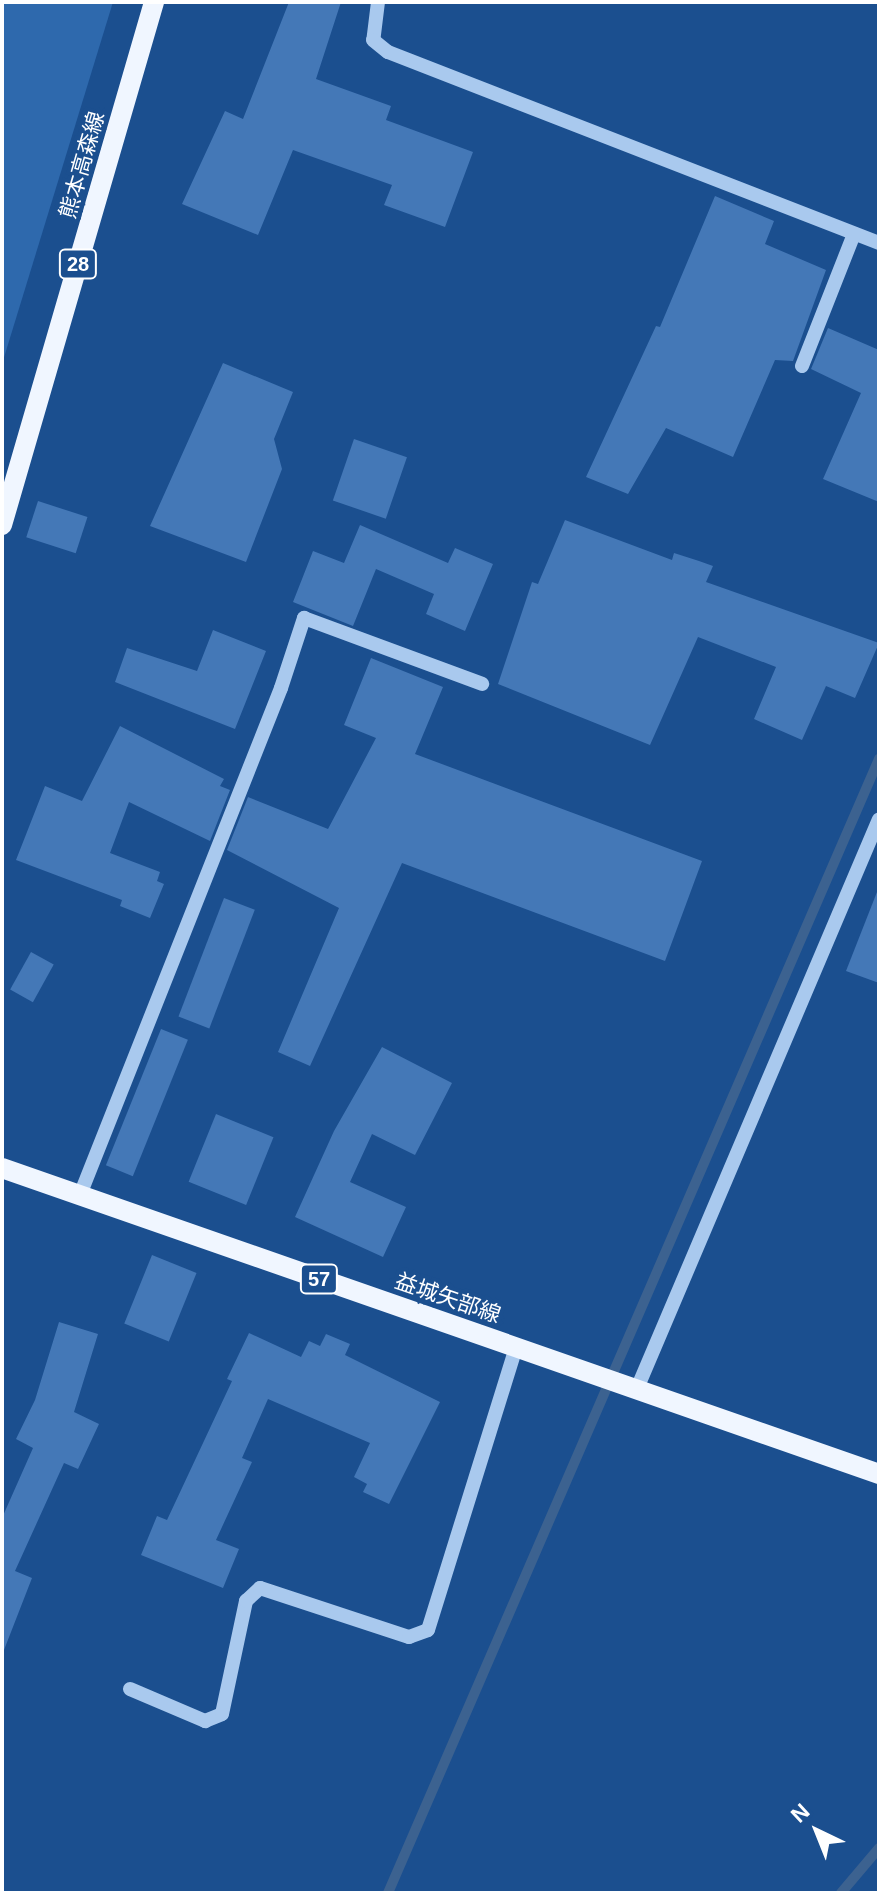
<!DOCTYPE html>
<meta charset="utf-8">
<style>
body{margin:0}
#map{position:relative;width:881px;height:1895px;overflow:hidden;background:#1b4f8f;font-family:Helvetica,"Noto Sans JP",sans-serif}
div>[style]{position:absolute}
.green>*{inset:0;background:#2e69ad}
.stream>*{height:10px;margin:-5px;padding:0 5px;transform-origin:5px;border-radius:5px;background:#3c6290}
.building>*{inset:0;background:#4478b7;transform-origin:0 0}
.minor>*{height:14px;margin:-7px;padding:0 7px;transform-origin:7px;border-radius:7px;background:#a9c9ee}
.major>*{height:20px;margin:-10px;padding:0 10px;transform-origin:10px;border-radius:10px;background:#f0f6ff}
span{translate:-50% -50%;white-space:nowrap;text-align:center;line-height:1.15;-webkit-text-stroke:8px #1b4f8f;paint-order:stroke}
.shield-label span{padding:2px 6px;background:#1b4f8f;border:2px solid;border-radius:6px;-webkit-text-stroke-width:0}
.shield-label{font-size:20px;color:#fff;font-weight:700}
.street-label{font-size:22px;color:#fff}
.frame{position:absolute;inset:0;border:4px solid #fff;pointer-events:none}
.north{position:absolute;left:777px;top:1791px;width:80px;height:80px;-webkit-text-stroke:6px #1b4f8f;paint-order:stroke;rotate:317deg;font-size:22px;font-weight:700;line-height:32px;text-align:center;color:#fff}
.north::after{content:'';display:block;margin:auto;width:28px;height:36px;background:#fff;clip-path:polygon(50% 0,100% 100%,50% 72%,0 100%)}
</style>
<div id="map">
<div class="green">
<i style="clip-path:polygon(2px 2px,113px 2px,2px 364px)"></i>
</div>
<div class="stream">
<i style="left:388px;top:1893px;width:1236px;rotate:-66.59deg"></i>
<i style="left:841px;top:1893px;width:59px;rotate:-49.8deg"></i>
</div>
<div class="building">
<i style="clip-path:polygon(289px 2px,341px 2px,316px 79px,391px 106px,386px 120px,473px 152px,445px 227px,384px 205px,392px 185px,293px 150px,258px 235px,182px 204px,225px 111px,243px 119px)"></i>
<i style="clip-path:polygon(715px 196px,774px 221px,765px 244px,826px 270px,793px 361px,775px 360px,733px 457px,666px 428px,628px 494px,586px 477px,656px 326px,660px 327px)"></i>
<i style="clip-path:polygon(828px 328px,879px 350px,879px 502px,823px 479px,861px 393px,811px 369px)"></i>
<i style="clip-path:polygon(223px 363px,293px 392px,274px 439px,282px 469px,246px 562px,150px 526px)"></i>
<i style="left:354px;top:439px;width:56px;height:65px;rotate:19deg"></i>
<i style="left:38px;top:501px;width:52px;height:38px;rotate:18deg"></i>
<i style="clip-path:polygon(565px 520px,672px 560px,674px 553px,699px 561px,713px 566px,706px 582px,879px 643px,855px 698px,826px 686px,802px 740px,754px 719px,776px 667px,698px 637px,650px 745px,498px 684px,532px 582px,538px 584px)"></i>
<i style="clip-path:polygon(360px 525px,448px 563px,455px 548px,493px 564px,465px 631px,426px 614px,434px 594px,376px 569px,353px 626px,293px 602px,313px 551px,344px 563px)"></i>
<i style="clip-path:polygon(213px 630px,266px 651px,235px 729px,115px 682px,127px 648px,197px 671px)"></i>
<i style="clip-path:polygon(371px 658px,443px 687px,415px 754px,702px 861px,665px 961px,402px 863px,310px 1066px,278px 1052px,339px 908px,227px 850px,248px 797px,328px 829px,376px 738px,344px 725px)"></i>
<i style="clip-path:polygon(120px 726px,224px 779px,220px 786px,230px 790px,210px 841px,129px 802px,110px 853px,160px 872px,157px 881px,164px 884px,150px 918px,120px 906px,122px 900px,16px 860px,45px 786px,82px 801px)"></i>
<i style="clip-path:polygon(877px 892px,879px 892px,879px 983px,846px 971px)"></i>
<i style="left:224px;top:898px;width:33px;height:127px;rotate:21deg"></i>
<i style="left:31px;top:952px;width:26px;height:43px;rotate:29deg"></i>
<i style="left:161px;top:1029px;width:29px;height:147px;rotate:22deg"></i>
<i style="clip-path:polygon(382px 1047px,452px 1083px,415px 1155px,372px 1134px,350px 1182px,406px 1207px,383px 1257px,295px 1217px,334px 1131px)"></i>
<i style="left:216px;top:1114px;width:62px;height:73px;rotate:22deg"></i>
<i style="left:152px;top:1255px;width:48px;height:74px;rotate:22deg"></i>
<i style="clip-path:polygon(59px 1322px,98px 1334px,74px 1412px,99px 1424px,78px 1469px,64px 1463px,15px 1571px,32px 1578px,4px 1650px,2px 1518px,33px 1448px,16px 1439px,35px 1400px)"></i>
<i style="clip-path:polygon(249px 1333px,301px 1357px,309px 1341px,320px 1346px,326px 1334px,350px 1344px,345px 1355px,440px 1402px,389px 1504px,363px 1492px,367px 1484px,354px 1477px,370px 1443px,268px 1399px,242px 1458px,252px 1462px,216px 1540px,239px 1549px,223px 1588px,141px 1555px,157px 1516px,167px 1520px,232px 1381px,227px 1379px)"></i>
</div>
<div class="minor">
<i style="left:378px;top:2px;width:38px;rotate:97deg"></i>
<i style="left:373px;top:40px;width:19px;rotate:39deg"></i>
<i style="left:388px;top:52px;width:527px;rotate:21.26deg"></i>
<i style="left:802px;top:366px;width:142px;rotate:-68.5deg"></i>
<i style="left:80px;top:1195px;width:545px;rotate:-68.37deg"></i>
<i style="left:281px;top:688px;width:74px;rotate:-71.8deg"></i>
<i style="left:304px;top:618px;width:190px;rotate:20.3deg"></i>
<i style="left:636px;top:1391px;width:621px;rotate:-66.98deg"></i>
<i style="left:130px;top:1689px;width:82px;rotate:23.1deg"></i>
<i style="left:205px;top:1721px;width:18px;rotate:-22deg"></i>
<i style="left:222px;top:1714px;width:116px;rotate:-78deg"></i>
<i style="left:246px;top:1601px;width:19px;rotate:-43deg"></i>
<i style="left:260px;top:1588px;width:157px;rotate:18.2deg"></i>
<i style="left:409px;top:1637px;width:20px;rotate:-20deg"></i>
<i style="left:428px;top:1630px;width:296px;rotate:-72.7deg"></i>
</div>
<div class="major">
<i style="left:2px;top:525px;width:545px;rotate:-73.79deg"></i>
<i style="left:2px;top:1168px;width:929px;rotate:19.23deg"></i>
</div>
<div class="shield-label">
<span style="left:78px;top:264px">28</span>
<span style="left:319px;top:1279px">57</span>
</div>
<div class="street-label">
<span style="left:82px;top:165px;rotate:-74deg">熊本高森線</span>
<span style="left:448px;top:1298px;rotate:19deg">益城矢部線</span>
</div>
<div class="frame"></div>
<div class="north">N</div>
</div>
